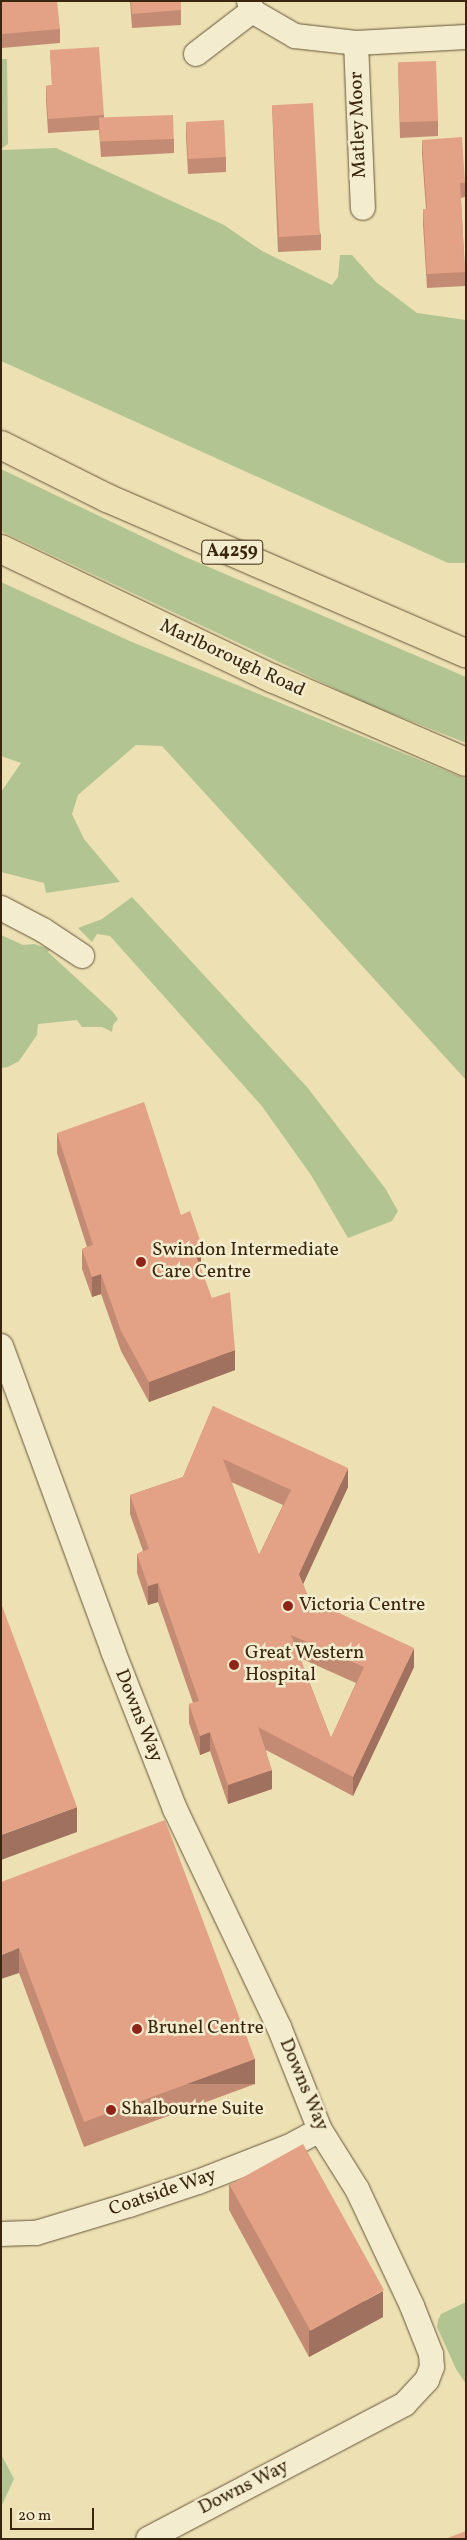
<!DOCTYPE html>
<style>
body{margin:0}
#map{position:relative;width:467px;height:2540px;overflow:hidden;background:#ede1b4;font-family:Vollkorn,serif}
div>[style]{position:absolute}
.green>*{inset:0;background:#b2c492}
.roads{filter:drop-shadow(0 0 1px #675438) drop-shadow(0 0 1px #675438)}
.minor>*{height:24px;margin:-12px;padding:0 12px;transform-origin:12px;border-radius:12px;background:#f3ecce}
.primary>*{height:28px;margin:-14px;padding:0 14px;transform-origin:14px;border-radius:14px;background:#ede1b4}
.wall>*{inset:0;background:#c38b73}
.shaded-wall>*{inset:0;background:#9f715e;transform-origin:0 0}
.building>*{inset:0;background:#e3a286;transform-origin:0 0}
.dots>*{width:14px;height:14px;translate:-50% -50%;box-sizing:border-box;border:2px solid #f3ecce;border-radius:50%}
span{translate:-50% -50%;white-space:nowrap;text-align:center;line-height:1.15;-webkit-text-stroke:5px #f3ecce;paint-order:stroke}
.shield-label span{padding:1px 4px;background:#f3ecce;border:1px solid;border-radius:4px;-webkit-text-stroke-width:0}
.shield-label{font-size:18px;color:#3a250e;font-weight:700}
.street-label{font-size:19px;color:#3a250e}
.poi-label{font-size:19px;color:#3a250e}
.left{translate:0 -50%;text-align:left}
.frame{position:absolute;inset:0;border:2px solid #3a250e;pointer-events:none}
.scale{position:absolute;left:10px;top:2508px;width:84px;height:22px;box-sizing:border-box;border:2px solid #3a250e;border-top:0;padding-left:6px;font-size:15px;line-height:18px;white-space:nowrap;color:#3a250e;-webkit-text-stroke:4px #f3ecce;paint-order:stroke}
</style>
<div id="map">
<div class="green">
<i style="clip-path:polygon(1px 59px,7px 59px,8px 144px,1px 149px)"></i>
<i style="clip-path:polygon(56px 148px,224px 225px,262px 251px,332px 285px,338px 277px,340px 255px,352px 255px,376px 282px,417px 313px,466px 320px,466px 563px,448px 563px,1px 361px,1px 150px)"></i>
<i style="clip-path:polygon(1px 469px,183px 556px,466px 677px,466px 743px,368px 704px,1px 531px)"></i>
<i style="clip-path:polygon(1px 582px,132px 642px,466px 779px,466px 1080px,162px 746px,136px 745px,78px 795px,72px 814px,84px 839px,120px 882px,46px 893px,44px 883px,1px 872px,1px 792px,21px 763px,1px 756px)"></i>
<i style="clip-path:polygon(132px 897px,307px 1087px,385px 1188px,398px 1211px,392px 1221px,348px 1238px,311px 1175px,261px 1105px,110px 936px,97px 934px,92px 942px,78px 928px,102px 919px)"></i>
<i style="clip-path:polygon(1px 935px,23px 945px,34px 944px,50px 949px,48px 952px,112px 1011px,118px 1019px,113px 1025px,112px 1032px,102px 1027px,82px 1027px,77px 1020px,38px 1024px,37px 1035px,19px 1061px,8px 1067px,1px 1068px)"></i>
<i style="clip-path:polygon(466px 2302px,466px 2384px,456px 2369px,437px 2327px,438px 2320px,441px 2314px)"></i>
<i style="clip-path:polygon(1px 2454px,14px 2479px,1px 2507px)"></i>
</div>
<div class="roads">
<div class="minor">
<i style="left:249px;top:1px;width:10px;rotate:73deg"></i>
<i style="left:252px;top:11px;width:50px;rotate:30.2deg"></i>
<i style="left:295px;top:36px;width:61px;rotate:6.5deg"></i>
<i style="left:356px;top:43px;width:110px;rotate:-3.1deg"></i>
<i style="left:356px;top:43px;width:165px;rotate:87.6deg"></i>
<i style="left:196px;top:54px;width:71px;rotate:-37.5deg"></i>
<i style="left:1px;top:908px;width:47px;rotate:27.6deg"></i>
<i style="left:43px;top:930px;width:47px;rotate:33.7deg"></i>
<i style="left:1px;top:1346px;width:325px;rotate:69.8deg"></i>
<i style="left:113px;top:1651px;width:170px;rotate:68.6deg"></i>
<i style="left:175px;top:1809px;width:242px;rotate:64.5deg"></i>
<i style="left:279px;top:2027px;width:111px;rotate:68.3deg"></i>
<i style="left:320px;top:2130px;width:70px;rotate:57.9deg"></i>
<i style="left:357px;top:2189px;width:129px;rotate:64.8deg"></i>
<i style="left:412px;top:2306px;width:52px;rotate:68.4deg"></i>
<i style="left:431px;top:2354px;width:13px;rotate:86deg"></i>
<i style="left:432px;top:2367px;width:14px;rotate:111deg"></i>
<i style="left:427px;top:2380px;width:33px;rotate:133deg"></i>
<i style="left:405px;top:2404px;width:290px;rotate:152.3deg"></i>
<i style="left:1px;top:2234px;width:35px;rotate:-2deg"></i>
<i style="left:36px;top:2233px;width:97px;rotate:-16.8deg"></i>
<i style="left:129px;top:2205px;width:73px;rotate:-18.4deg"></i>
<i style="left:198px;top:2182px;width:97px;rotate:-21.3deg"></i>
<i style="left:288px;top:2147px;width:36px;rotate:-28deg"></i>
</div>
<div class="primary">
<i style="left:1px;top:445px;width:119px;rotate:26.6deg"></i>
<i style="left:107px;top:498px;width:391px;rotate:23.4deg"></i>
<i style="left:1px;top:549px;width:302px;rotate:25.5deg"></i>
<i style="left:274px;top:679px;width:209px;rotate:23.4deg"></i>
</div>
</div>
<div class="wall">
<i style="clip-path:polygon(1px 1px,60px 29px,60px 43px,2px 48px,1px 33px)"></i>
<i style="clip-path:polygon(130px 1px,181px 1px,181px 25px,132px 28px)"></i>
<i style="clip-path:polygon(50px 50px,104px 115px,104px 119px,174px 139px,174px 153px,101px 157px,99px 130px,48px 133px,46px 100px,46px 86px,52px 85px)"></i>
<i style="clip-path:polygon(398px 63px,438px 121px,438px 136px,400px 138px)"></i>
<i style="clip-path:polygon(272px 105px,321px 235px,321px 250px,278px 252px)"></i>
<i style="clip-path:polygon(186px 123px,226px 157px,226px 172px,188px 174px,186px 137px)"></i>
<i style="clip-path:polygon(422px 140px,465px 183px,465px 197px,461px 198px,465px 272px,465px 286px,427px 288px,423px 224px,423px 209px,426px 209px,422px 154px)"></i>
<i style="clip-path:polygon(57px 1133px,181px 1215px,201px 1262px,198px 1263px,235px 1370px,149px 1402px,121px 1351px,101px 1294px,92px 1297px,82px 1269px,82px 1249px,87px 1247px,57px 1153px)"></i>
<i style="clip-path:polygon(evenodd,213px 1406px,348px 1487px,303px 1584px,309px 1599px,414px 1667px,353px 1796px,266px 1750px,272px 1789px,228px 1804px,210px 1751px,200px 1755px,189px 1723px,189px 1704px,193px 1703px,158px 1602px,148px 1605px,137px 1573px,137px 1554px,143px 1551px,130px 1514px,130px 1495px,183px 1477px,213px 1406px,231px 1482px,283px 1505px,259px 1555px,231px 1482px,213px 1406px,300px 1658px,356px 1683px,331px 1738px,300px 1658px)"></i>
<i style="clip-path:polygon(1px 1882px,255px 2084px,84px 2147px,19px 1973px)"></i>
<i style="clip-path:polygon(229px 2184px,383px 2317px,309px 2357px,229px 2210px)"></i>
</div>
<div class="shaded-wall">
<i style="clip-path:polygon(201px 1243px,201px 1262px,192px 1265px,192px 1245px)"></i>
<i style="clip-path:polygon(101px 1274px,101px 1294px,92px 1297px,92px 1277px)"></i>
<i style="clip-path:polygon(235px 1350px,235px 1370px,149px 1402px,149px 1382px)"></i>
<i style="clip-path:polygon(348px 1468px,348px 1487px,299px 1593px,299px 1574px)"></i>
<i style="clip-path:polygon(158px 1583px,158px 1602px,148px 1605px,148px 1586px)"></i>
<i style="clip-path:polygon(414px 1648px,414px 1667px,353px 1796px,353px 1777px)"></i>
<i style="clip-path:polygon(210px 1732px,210px 1751px,200px 1755px,200px 1736px)"></i>
<i style="clip-path:polygon(272px 1770px,272px 1789px,228px 1804px,228px 1785px)"></i>
<i style="clip-path:polygon(77px 1807px,77px 1832px,1px 1860px,1px 1835px)"></i>
<i style="clip-path:polygon(19px 1948px,19px 1973px,1px 1979px,1px 1955px)"></i>
<i style="left:255px;top:2059px;width:25px;height:182px;rotate:90deg"></i>
<i style="clip-path:polygon(383px 2291px,383px 2317px,309px 2357px,309px 2331px)"></i>
</div>
<div class="building">
<i style="clip-path:polygon(1px 1px,57px 1px,60px 29px,2px 34px,1px 18px)"></i>
<i style="clip-path:polygon(131px 1px,181px 1px,181px 10px,132px 14px)"></i>
<i style="clip-path:polygon(99px 47px,104px 115px,48px 119px,46px 86px,52px 85px,50px 50px)"></i>
<i style="left:436px;top:61px;width:60px;height:38px;rotate:88deg"></i>
<i style="left:313px;top:103px;width:132px;height:41px;rotate:87deg"></i>
<i style="left:173px;top:115px;width:24px;height:74px;rotate:88deg"></i>
<i style="left:224px;top:120px;width:37px;height:38px;rotate:87deg"></i>
<i style="clip-path:polygon(462px 137px,465px 183px,460px 183px,465px 272px,427px 274px,423px 209px,427px 209px,422px 140px)"></i>
<i style="clip-path:polygon(144px 1102px,181px 1215px,190px 1211px,201px 1243px,192px 1245px,212px 1298px,230px 1292px,235px 1350px,149px 1382px,121px 1331px,101px 1274px,92px 1277px,82px 1249px,93px 1245px,57px 1133px)"></i>
<i style="clip-path:polygon(evenodd,213px 1406px,348px 1468px,299px 1574px,309px 1599px,414px 1648px,353px 1777px,258px 1727px,272px 1770px,228px 1785px,210px 1732px,200px 1736px,189px 1704px,199px 1701px,158px 1583px,148px 1586px,137px 1554px,149px 1549px,130px 1495px,183px 1477px,213px 1406px,223px 1459px,291px 1490px,259px 1555px,223px 1459px,213px 1406px,291px 1635px,364px 1667px,331px 1738px,291px 1635px)"></i>
<i style="clip-path:polygon(1px 1603px,77px 1807px,1px 1835px)"></i>
<i style="clip-path:polygon(165px 1820px,255px 2059px,84px 2122px,19px 1948px,1px 1955px,1px 1882px)"></i>
<i style="left:303px;top:2144px;width:167px;height:84px;rotate:61deg"></i>
<i style="clip-path:polygon(466px 2531px,466px 2539px,445px 2539px)"></i>
</div>
<div class="dots">
<i style="left:141px;top:1262px;background:#8f2418"></i>
<i style="left:288px;top:1606px;background:#8f2418"></i>
<i style="left:234px;top:1665px;background:#8f2418"></i>
<i style="left:137px;top:2029px;background:#8f2418"></i>
<i style="left:111px;top:2110px;background:#8f2418"></i>
</div>
<div class="shield-label">
<span style="left:232px;top:552px">A4259</span>
</div>
<div class="street-label">
<span style="left:359px;top:125px;rotate:-92deg">Matley Moor</span>
<span style="left:232px;top:659px;rotate:25deg">Marlborough Road</span>
<span style="left:138px;top:1716px;rotate:68deg">Downs Way</span>
<span style="left:303px;top:2085px;rotate:67deg">Downs Way</span>
<span style="left:163px;top:2193px;rotate:-19deg">Coatside Way</span>
<span style="left:244px;top:2488px;rotate:-27deg">Downs Way</span>
</div>
<div class="poi-label">
<span class="left" style="left:152px;top:1262px">Swindon Intermediate<br>Care Centre</span>
<span class="left" style="left:299px;top:1606px">Victoria Centre</span>
<span class="left" style="left:245px;top:1665px">Great Western<br>Hospital</span>
<span class="left" style="left:147px;top:2029px">Brunel Centre</span>
<span class="left" style="left:121px;top:2110px">Shalbourne Suite</span>
</div>
<div class="frame"></div>
<div class="scale">20 m</div>
</div>
